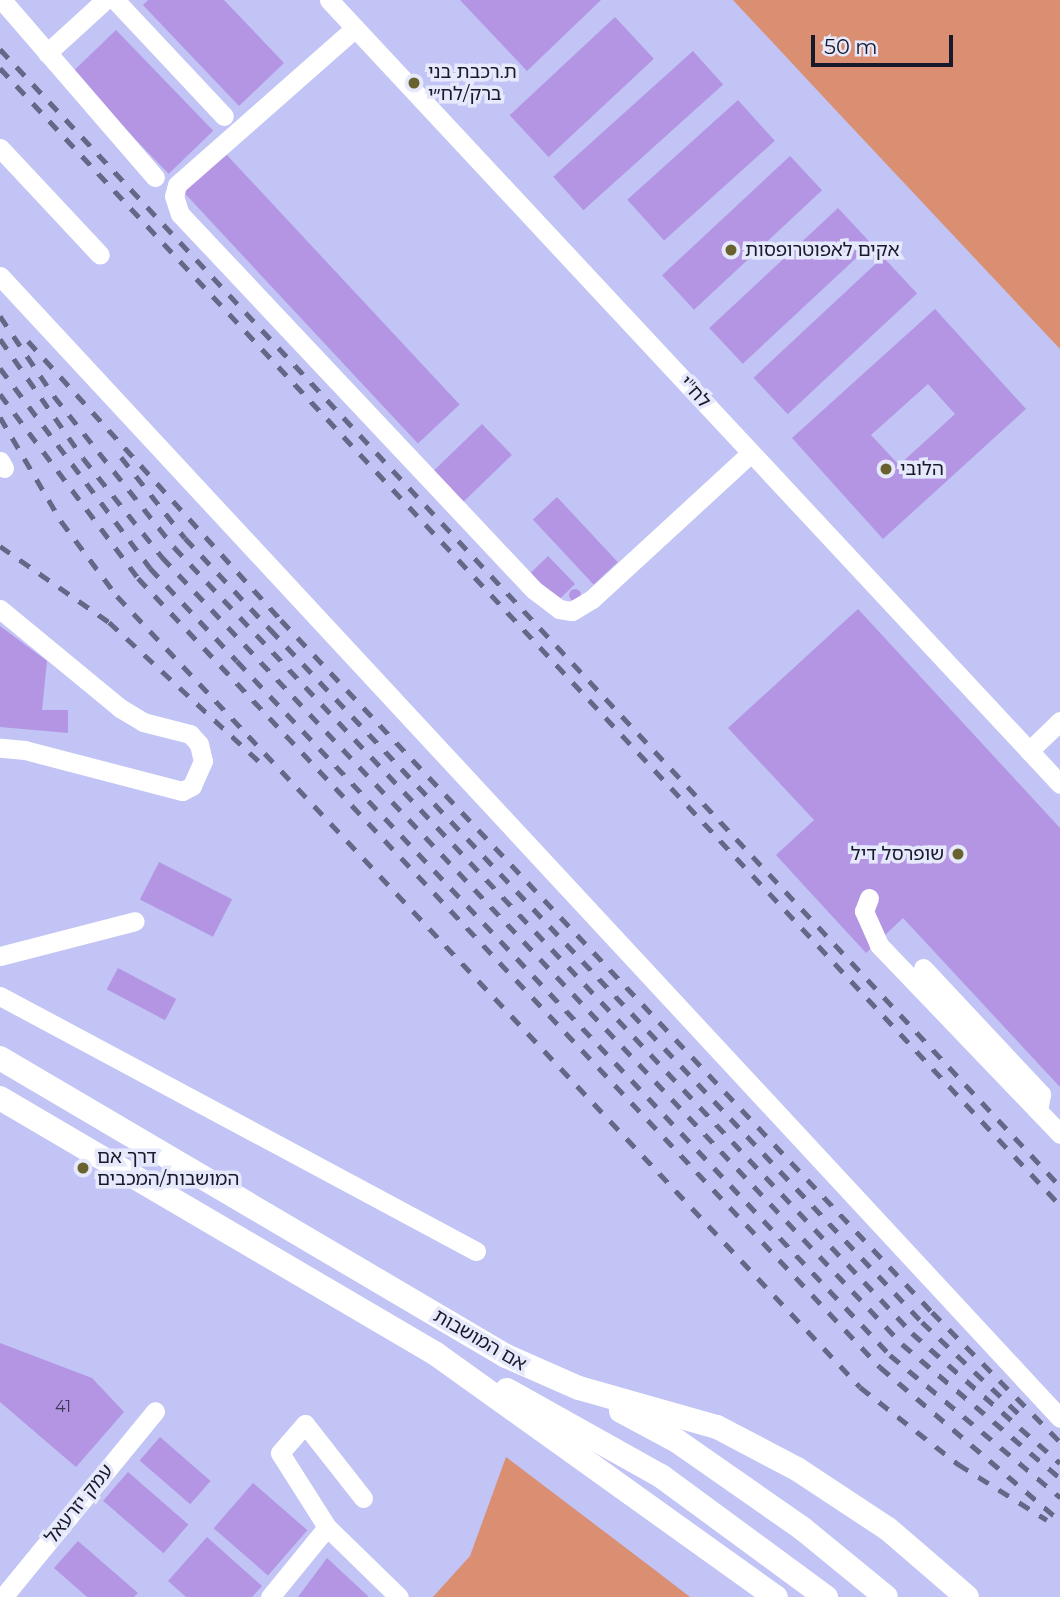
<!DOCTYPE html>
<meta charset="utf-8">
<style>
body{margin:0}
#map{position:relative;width:1060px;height:1597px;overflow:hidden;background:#c1c4f4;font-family:Montserrat,"Noto Sans Hebrew",sans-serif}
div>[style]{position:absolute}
.green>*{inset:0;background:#da8e72}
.building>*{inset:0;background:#b495e4;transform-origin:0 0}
.round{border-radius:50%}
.minor>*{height:19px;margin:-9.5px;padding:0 9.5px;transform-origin:9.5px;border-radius:9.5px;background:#fff}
.major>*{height:24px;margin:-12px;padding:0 12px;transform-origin:12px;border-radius:12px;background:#fff}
.rail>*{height:5px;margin-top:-2.5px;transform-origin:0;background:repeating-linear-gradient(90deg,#656786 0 12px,transparent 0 24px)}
.dots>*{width:19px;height:19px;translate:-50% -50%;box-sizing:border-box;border:4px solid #e6e8fb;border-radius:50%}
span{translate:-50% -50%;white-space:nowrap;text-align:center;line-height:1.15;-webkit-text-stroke:7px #e6e8fb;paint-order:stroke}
.number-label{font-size:16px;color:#3f3858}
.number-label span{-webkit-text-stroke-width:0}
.poi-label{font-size:19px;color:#18192a}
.left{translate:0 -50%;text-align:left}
.right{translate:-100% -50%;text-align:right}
.street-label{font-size:19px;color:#18192a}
.scale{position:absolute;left:811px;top:35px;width:142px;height:32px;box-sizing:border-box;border:4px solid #18192a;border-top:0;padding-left:9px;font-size:21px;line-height:24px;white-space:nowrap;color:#18192a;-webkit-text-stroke:5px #e6e8fb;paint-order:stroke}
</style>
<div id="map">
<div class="green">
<i style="clip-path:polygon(733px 0,1060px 0,1060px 349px,830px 104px)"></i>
<i style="clip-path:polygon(506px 1457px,651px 1567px,690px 1597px,433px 1597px,470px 1556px)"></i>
</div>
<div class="building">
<i style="clip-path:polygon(148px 0,224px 0,284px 63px,239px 106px,143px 5px)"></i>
<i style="clip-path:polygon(460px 0,601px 0,527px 71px)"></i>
<i style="left:615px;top:17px;width:57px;height:144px;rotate:47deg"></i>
<i style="left:116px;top:30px;width:140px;height:62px;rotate:46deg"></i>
<i style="left:693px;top:51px;width:45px;height:188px;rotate:48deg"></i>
<i style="left:738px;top:100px;width:55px;height:149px;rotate:48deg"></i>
<i style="left:225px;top:153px;width:344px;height:57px;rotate:47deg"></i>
<i style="left:790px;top:156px;width:47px;height:175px;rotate:47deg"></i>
<i style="left:838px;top:208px;width:49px;height:176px;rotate:47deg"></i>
<i style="left:883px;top:257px;width:50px;height:177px;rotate:47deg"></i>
<i style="clip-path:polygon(evenodd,935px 309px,1026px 409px,883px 539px,792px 438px,935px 309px,928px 384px,955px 414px,899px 465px,871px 435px,928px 384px)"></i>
<i style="left:482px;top:424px;width:43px;height:73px;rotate:46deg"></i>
<i style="left:557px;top:497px;width:89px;height:33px;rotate:47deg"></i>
<i style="left:548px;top:556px;width:39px;height:24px;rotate:46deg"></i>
<i class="round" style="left:569px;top:589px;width:12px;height:12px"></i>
<i style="clip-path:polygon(858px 609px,1060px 828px,1060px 1087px,903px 918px,866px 953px,776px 855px,814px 820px,728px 728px)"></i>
<i style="clip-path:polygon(0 626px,47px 661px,42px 710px,68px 710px,68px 733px,0 727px)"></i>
<i style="left:159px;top:862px;width:82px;height:42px;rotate:27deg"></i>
<i style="left:118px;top:968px;width:66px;height:24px;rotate:28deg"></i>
<i style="clip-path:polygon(0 1343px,92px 1378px,124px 1412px,76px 1467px,0 1402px)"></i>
<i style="left:160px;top:1437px;width:67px;height:31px;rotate:41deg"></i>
<i style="left:128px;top:1472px;width:80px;height:38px;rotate:41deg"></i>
<i style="left:253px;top:1483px;width:72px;height:60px;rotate:41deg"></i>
<i style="clip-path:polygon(207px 1537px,262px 1586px,252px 1597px,186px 1597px,168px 1581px)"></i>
<i style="clip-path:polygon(78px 1541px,138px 1593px,134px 1597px,87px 1597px,54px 1568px)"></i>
<i style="clip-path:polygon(327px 1558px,369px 1597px,298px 1597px)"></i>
</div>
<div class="minor">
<i style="left:2px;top:0;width:234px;rotate:49.2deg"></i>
<i style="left:115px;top:0;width:159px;rotate:46.8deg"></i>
<i style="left:329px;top:0;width:1072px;rotate:47deg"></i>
<i style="left:355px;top:28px;width:237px;rotate:138.6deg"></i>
<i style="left:177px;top:185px;width:11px;rotate:105deg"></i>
<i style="left:174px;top:196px;width:19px;rotate:72deg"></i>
<i style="left:180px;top:214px;width:516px;rotate:46.73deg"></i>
<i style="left:534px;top:590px;width:31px;rotate:37deg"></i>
<i style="left:559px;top:609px;width:13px;rotate:9deg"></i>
<i style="left:572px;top:611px;width:23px;rotate:-31deg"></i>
<i style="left:592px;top:599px;width:216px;rotate:-42.6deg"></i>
<i style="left:47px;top:53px;width:79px;rotate:-42.4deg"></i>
<i style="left:0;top:148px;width:146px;rotate:46.9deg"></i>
<i style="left:0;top:276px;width:1558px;rotate:47.13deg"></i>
<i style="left:0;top:461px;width:8px;rotate:60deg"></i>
<i style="left:0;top:609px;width:156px;rotate:39.5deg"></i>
<i style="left:120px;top:708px;width:27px;rotate:31deg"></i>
<i style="left:143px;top:722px;width:49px;rotate:14.3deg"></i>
<i style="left:190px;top:734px;width:13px;rotate:48deg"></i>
<i style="left:199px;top:744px;width:17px;rotate:77deg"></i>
<i style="left:203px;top:761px;width:27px;rotate:114deg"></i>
<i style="left:192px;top:786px;width:11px;rotate:153deg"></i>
<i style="left:182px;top:791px;width:162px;rotate:-165.4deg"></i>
<i style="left:25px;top:750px;width:25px;rotate:-175deg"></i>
<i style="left:1029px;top:751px;width:43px;rotate:-44.1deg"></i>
<i style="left:869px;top:898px;width:14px;rotate:111deg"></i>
<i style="left:864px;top:911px;width:37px;rotate:66deg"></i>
<i style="left:879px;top:945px;width:262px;rotate:46.2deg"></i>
<i style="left:0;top:956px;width:139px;rotate:-14.5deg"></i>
<i style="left:923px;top:968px;width:173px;rotate:46.9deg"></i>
<i style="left:1041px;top:1094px;width:17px;rotate:100deg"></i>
<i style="left:0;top:996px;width:540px;rotate:28.18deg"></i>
<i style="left:363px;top:1498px;width:94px;rotate:-128.1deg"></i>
<i style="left:305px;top:1424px;width:38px;rotate:131deg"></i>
<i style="left:280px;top:1453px;width:88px;rotate:57.6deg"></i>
<i style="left:327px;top:1527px;width:100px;rotate:44.2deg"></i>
<i style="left:3px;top:1597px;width:240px;rotate:-50.7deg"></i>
<i style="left:270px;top:1597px;width:90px;rotate:-50.8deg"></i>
</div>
<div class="major">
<i style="left:0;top:1058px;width:587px;rotate:30.5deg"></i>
<i style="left:506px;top:1356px;width:80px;rotate:23.7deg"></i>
<i style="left:579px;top:1388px;width:143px;rotate:15.8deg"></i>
<i style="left:717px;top:1427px;width:90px;rotate:27.7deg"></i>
<i style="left:797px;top:1469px;width:109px;rotate:33.4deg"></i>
<i style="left:888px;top:1529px;width:104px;rotate:40.7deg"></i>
<i style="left:0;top:1098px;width:506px;rotate:30.42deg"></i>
<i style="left:436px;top:1354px;width:418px;rotate:35.6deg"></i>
<i style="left:507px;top:1390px;width:176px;rotate:29.2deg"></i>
<i style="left:661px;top:1476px;width:205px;rotate:36.3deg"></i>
<i style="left:621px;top:1411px;width:64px;rotate:28.2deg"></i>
<i style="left:677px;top:1441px;width:154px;rotate:34.9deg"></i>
<i style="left:803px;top:1529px;width:107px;rotate:39.3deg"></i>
</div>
<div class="rail">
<i style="left:0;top:49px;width:1554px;rotate:47.01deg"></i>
<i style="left:0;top:68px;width:1554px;rotate:47.01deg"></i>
<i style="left:0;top:316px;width:97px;rotate:56deg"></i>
<i style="left:54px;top:396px;width:193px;rotate:51.5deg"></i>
<i style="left:174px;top:547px;width:1078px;rotate:46.8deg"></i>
<i style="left:912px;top:1333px;width:197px;rotate:41.3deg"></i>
<i style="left:0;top:339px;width:145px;rotate:55.1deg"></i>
<i style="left:83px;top:458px;width:127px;rotate:51.4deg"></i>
<i style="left:162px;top:557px;width:1080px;rotate:46.76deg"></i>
<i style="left:902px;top:1344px;width:207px;rotate:40.3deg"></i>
<i style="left:28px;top:341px;width:377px;rotate:47.8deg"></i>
<i style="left:281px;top:620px;width:950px;rotate:46.75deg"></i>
<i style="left:932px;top:1312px;width:182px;rotate:45.4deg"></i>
<i style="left:0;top:368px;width:250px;rotate:53.1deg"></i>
<i style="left:150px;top:568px;width:127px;rotate:46.9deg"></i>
<i style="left:237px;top:661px;width:953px;rotate:46.74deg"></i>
<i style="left:890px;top:1355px;width:222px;rotate:39.9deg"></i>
<i style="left:0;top:394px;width:230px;rotate:53.1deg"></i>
<i style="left:138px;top:578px;width:1083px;rotate:46.76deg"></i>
<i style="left:880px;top:1367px;width:237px;rotate:40.5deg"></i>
<i style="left:0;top:417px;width:121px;rotate:59.6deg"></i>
<i style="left:61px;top:521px;width:94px;rotate:53.3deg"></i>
<i style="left:117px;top:596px;width:1085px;rotate:46.79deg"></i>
<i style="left:860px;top:1387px;width:125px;rotate:38.2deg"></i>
<i style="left:958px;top:1464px;width:105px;rotate:32.2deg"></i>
<i style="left:121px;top:457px;width:103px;rotate:51.7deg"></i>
<i style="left:185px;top:538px;width:125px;rotate:47deg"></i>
<i style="left:270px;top:629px;width:952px;rotate:46.75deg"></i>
<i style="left:922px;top:1322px;width:134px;rotate:43.5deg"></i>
<i style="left:0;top:546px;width:133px;rotate:34.9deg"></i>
<i style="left:109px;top:622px;width:210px;rotate:42.9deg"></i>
</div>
<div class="dots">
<i style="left:414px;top:83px;background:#69622e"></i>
<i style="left:731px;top:250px;background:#69622e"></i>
<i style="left:886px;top:469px;background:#69622e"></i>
<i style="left:958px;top:854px;background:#69622e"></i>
<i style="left:83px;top:1168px;background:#69622e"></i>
</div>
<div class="number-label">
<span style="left:63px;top:1407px">41</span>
</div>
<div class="poi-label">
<span class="left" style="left:428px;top:83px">ת.רכבת בני<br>ברק/לח״י</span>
<span class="left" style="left:745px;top:250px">אקים לאפוטרופסות</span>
<span class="left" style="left:900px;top:469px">הלובי</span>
<span class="right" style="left:944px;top:854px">שופרסל דיל</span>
<span class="left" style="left:97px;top:1168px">דרך אם<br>המושבות/המכבים</span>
</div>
<div class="street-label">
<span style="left:695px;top:392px;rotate:47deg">לח"י</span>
<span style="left:480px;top:1340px;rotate:30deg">אם המושבות</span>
<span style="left:79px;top:1504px;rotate:-51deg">עמק יזרעאל</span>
</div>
<div class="scale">50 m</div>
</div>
